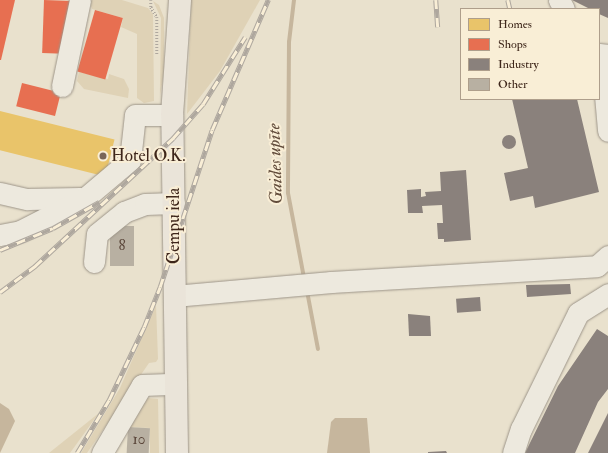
<!DOCTYPE html>
<meta charset="utf-8">
<style>
body{margin:0}
#map{position:relative;width:608px;height:453px;overflow:hidden;background:#e9e1cd;font-family:"IM FELL Double Pica",serif}
div>[style]{position:absolute}
.green>*{inset:0;background:#dfd2b6}
.water>*{inset:0;background:#c6b69d}
.homes>*{inset:0;background:#e9c46a;transform-origin:0 0}
.shops>*{inset:0;background:#e76f51;transform-origin:0 0}
.industry>*{inset:0;background:#8a817c;transform-origin:0 0}
.round{border-radius:50%}
.stream>*{height:4px;margin:-2px;padding:0 2px;transform-origin:2px;border-radius:2px;background:#c6b69d}
.building>*{inset:0;background:#b8b0a2;transform-origin:0 0}
.path>*{height:2.5px;margin-top:-1.25px;transform-origin:0;background:repeating-linear-gradient(90deg,#aea79e 0 1px,transparent 0 3px)}
.roads{filter:drop-shadow(0 0 1px #9d9589) drop-shadow(0 0 1px #9d9589)}
.minor>*{height:21px;margin:-10.5px;padding:0 10.5px;transform-origin:10.5px;border-radius:10.5px;background:#ede9de}
.major>*{height:22px;margin:-11px;padding:0 11px;transform-origin:11px;border-radius:11px;background:#eae4d9}
.rail>*{height:4.5px;margin-top:-2.25px;transform-origin:0;background:repeating-linear-gradient(90deg,#f9eed6 0 9px,#aea79e 0 18px);box-sizing:border-box;border-block:1px solid #aea79e}
.dots>*{width:11px;height:11px;translate:-50% -50%;box-sizing:border-box;border:2px solid #f9eed6;border-radius:50%}
span{translate:-50% -50%;white-space:nowrap;text-align:center;line-height:1.15;-webkit-text-stroke:4px #f9eed6;paint-order:stroke}
.number-label{font-size:15px;color:#5c483c}
.number-label span{-webkit-text-stroke-width:0}
.poi-label{font-size:17px;color:#3e261a}
.left{translate:0 -50%;text-align:left}
.street-label{font-size:17px;color:#3e261a}
.water-label{font-size:18px;color:#624c3b;font-style:italic}
.legend{position:absolute;left:460px;top:8px;width:140px;height:92px;box-sizing:border-box;background:#f9eed6;border:1px solid #ae9e8b;margin:0;padding:5px 7px;list-style:none;font-size:12px;color:#3e261a}
.legend li{display:flex;align-items:center;gap:8px;height:20px}
.legend b{width:20px;border:1px solid #ae9e8b}
</style>
<div id="map">
<div class="green">
<i style="clip-path:polygon(89px 0,122px 0,148px 8px,153px 14px,154px 101px,144px 103px,137px 98px,137px 34px,121px 27px,123px 18px,92px 9px)"></i>
<i style="clip-path:polygon(191px 0,260px 0,220px 71px,187px 114px)"></i>
<i style="clip-path:polygon(153px 1px,159px 5px,164px 18px,164px 74px,160px 95px,161px 18px)"></i>
<i style="clip-path:polygon(79px 72px,108px 79px,109px 74px,124px 79px,129px 89px,128px 98px,84px 89px,77px 81px)"></i>
<i style="clip-path:polygon(156px 305px,158px 359px,156px 362px,149px 363px,87px 453px,81px 453px,120px 388px)"></i>
<i style="clip-path:polygon(148px 398px,158px 399px,159px 453px,150px 453px,150px 428px,128px 427px,136px 405px)"></i>
<i style="clip-path:polygon(99px 413px,70px 453px,49px 453px)"></i>
</div>
<div class="water">
<i style="clip-path:polygon(0 403px,9px 409px,15px 421px,0 453px)"></i>
<i style="clip-path:polygon(335px 418px,367px 418px,370px 453px,327px 453px,331px 422px)"></i>
</div>
<div class="homes">
<i style="left:0;top:111px;width:118px;height:38px;rotate:14deg"></i>
</div>
<div class="shops">
<i style="clip-path:polygon(0 0,15px 0,1px 60px,0 60px)"></i>
<i style="left:44px;top:0;width:28px;height:53px;rotate:2deg"></i>
<i style="left:95px;top:10px;width:29px;height:64px;rotate:16deg"></i>
<i style="left:22px;top:83px;width:40px;height:24px;rotate:14deg"></i>
</div>
<div class="industry">
<i style="clip-path:polygon(572px 0,608px 0,608px 18px,599px 14px,599px 9px,590px 9px)"></i>
<i style="clip-path:polygon(512px 99px,577px 99px,599px 192px,535px 208px,533px 196px,510px 201px,504px 173px,528px 168px)"></i>
<i class="round" style="left:502px;top:135px;width:14px;height:14px"></i>
<i style="clip-path:polygon(466px 170px,471px 240px,444px 242px,444px 239px,438px 239px,437px 223px,443px 223px,442px 205px,422px 206px,423px 213px,408px 213px,407px 190px,421px 189px,421px 197px,426px 196px,425px 192px,441px 191px,440px 172px)"></i>
<i style="clip-path:polygon(570px 284px,571px 294px,527px 297px,526px 285px)"></i>
<i style="left:480px;top:297px;width:14px;height:24px;rotate:86deg"></i>
<i style="clip-path:polygon(408px 314px,430px 316px,431px 336px,409px 336px)"></i>
<i style="clip-path:polygon(597px 329px,608px 336px,608px 389px,598px 402px,575px 453px,525px 453px,558px 386px)"></i>
<i style="clip-path:polygon(608px 413px,608px 453px,588px 453px)"></i>
<i style="clip-path:polygon(446px 451px,447px 453px,428px 453px,428px 452px)"></i>
</div>
<div class="stream">
<i style="left:294px;top:0;width:42px;rotate:96.8deg"></i>
<i style="left:289px;top:42px;width:151px;rotate:90.4deg"></i>
<i style="left:288px;top:193px;width:86px;rotate:79.3deg"></i>
<i style="left:307px;top:291px;width:59px;rotate:79.3deg"></i>
</div>
<div class="building">
<i style="left:110px;top:226px;width:24px;height:40px"></i>
<i style="left:128px;top:427px;width:22px;height:26px;rotate:3deg"></i>
</div>
<div class="path">
<i style="left:151px;top:0;width:7px;rotate:90deg"></i>
<i style="left:151px;top:7px;width:12px;rotate:59deg"></i>
<i style="left:157px;top:17px;width:38px;rotate:90deg"></i>
</div>
<div class="roads">
<div class="minor">
<i style="left:559px;top:0;width:10px;rotate:61deg"></i>
<i style="left:599px;top:54px;width:9px;rotate:6deg"></i>
<i style="left:599px;top:70px;width:26px;rotate:77deg"></i>
<i style="left:605px;top:95px;width:36px;rotate:85deg"></i>
<i style="left:62px;top:86px;width:88px;rotate:-78.2deg"></i>
<i style="left:0;top:193px;width:28px;rotate:13deg"></i>
<i style="left:27px;top:199px;width:53px;rotate:-1.1deg"></i>
<i style="left:0;top:235px;width:20px;rotate:-11deg"></i>
<i style="left:20px;top:231px;width:73px;rotate:-26.9deg"></i>
<i style="left:85px;top:198px;width:59px;rotate:-40.2deg"></i>
<i style="left:130px;top:160px;width:45px;rotate:-83.7deg"></i>
<i style="left:135px;top:115px;width:37px"></i>
<i style="left:94px;top:262px;width:28px;rotate:-84deg"></i>
<i style="left:97px;top:234px;width:35px;rotate:-39deg"></i>
<i style="left:124px;top:212px;width:22px;rotate:-21deg"></i>
<i style="left:145px;top:204px;width:29px;rotate:-2deg"></i>
<i style="left:174px;top:296px;width:158px;rotate:-5.1deg"></i>
<i style="left:331px;top:282px;width:266px;rotate:-3.4deg"></i>
<i style="left:597px;top:266px;width:15px;rotate:-42deg"></i>
<i style="left:102px;top:453px;width:79px;rotate:-59.5deg"></i>
<i style="left:142px;top:385px;width:34px;rotate:-2deg"></i>
<i style="left:513px;top:453px;width:25px;rotate:-72deg"></i>
<i style="left:521px;top:429px;width:129px;rotate:-63.8deg"></i>
<i style="left:578px;top:313px;width:36px;rotate:-32deg"></i>
</div>
<div class="major">
<i style="left:177px;top:453px;width:338px;rotate:-90.8deg"></i>
<i style="left:172px;top:115px;width:115px;rotate:-86deg"></i>
</div>
</div>
<div class="rail">
<i style="left:436px;top:0;width:27px;rotate:86deg"></i>
<i style="left:508px;top:0;width:9px;rotate:77deg"></i>
<i style="left:0;top:250px;width:57px;rotate:-22.5deg"></i>
<i style="left:53px;top:228px;width:53px;rotate:-29.5deg"></i>
<i style="left:0;top:292px;width:44px;rotate:-36.6deg"></i>
<i style="left:35px;top:266px;width:188px;rotate:-42.8deg"></i>
<i style="left:173px;top:138px;width:45px;rotate:-48.6deg"></i>
<i style="left:203px;top:104px;width:79px;rotate:-57.9deg"></i>
<i style="left:77px;top:453px;width:62px;rotate:-58.9deg"></i>
<i style="left:109px;top:400px;width:81px;rotate:-64.4deg"></i>
<i style="left:144px;top:327px;width:43px;rotate:-68.2deg"></i>
<i style="left:160px;top:287px;width:165px;rotate:-71.7deg"></i>
<i style="left:212px;top:130px;width:142px;rotate:-66.7deg"></i>
</div>
<div class="dots">
<i style="left:103px;top:156px;background:#7a6759"></i>
</div>
<div class="number-label">
<span style="left:122px;top:246px">8</span>
<span style="left:139px;top:440px">10</span>
</div>
<div class="poi-label">
<span class="left" style="left:111px;top:156px">Hotel O.K.</span>
</div>
<div class="street-label">
<span style="left:174px;top:226px;rotate:-90deg">Cempu iela</span>
</div>
<div class="water-label">
<span style="left:276px;top:164px;rotate:-92deg">Gaides upīte</span>
</div>
<ul class="legend">
<li><b style="height:11px;background:#e9c46a"></b>Homes</li>
<li><b style="height:11px;background:#e76f51"></b>Shops</li>
<li><b style="height:11px;background:#8a817c"></b>Industry</li>
<li><b style="height:11px;background:#b8b0a2"></b>Other</li>
</ul>
</div>
